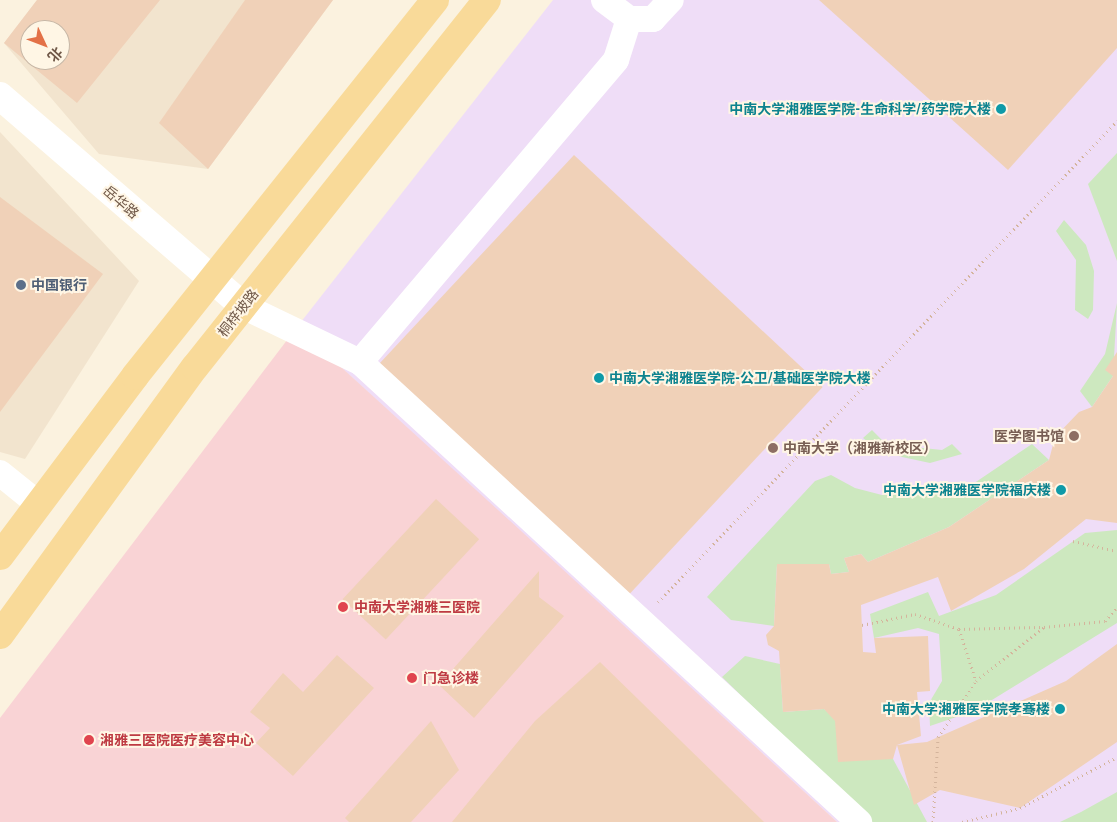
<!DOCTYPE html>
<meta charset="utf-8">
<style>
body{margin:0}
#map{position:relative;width:1117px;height:822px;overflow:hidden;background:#fbf2df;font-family:"Roboto Condensed","Noto Sans SC",sans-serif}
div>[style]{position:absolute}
.residential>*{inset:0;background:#f2e4ce}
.education>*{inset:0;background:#efddf7}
.medical>*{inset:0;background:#f9d3d5}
.green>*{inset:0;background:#cde8bf}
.building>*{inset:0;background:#f0d1b8;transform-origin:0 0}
.path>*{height:3px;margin-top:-1.5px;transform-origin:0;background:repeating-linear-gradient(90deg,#d4b49c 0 1px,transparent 0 5px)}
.street>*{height:26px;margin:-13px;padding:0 13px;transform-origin:13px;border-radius:13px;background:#fff}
.secondary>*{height:28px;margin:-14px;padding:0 14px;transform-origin:14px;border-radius:14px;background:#fff}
.primary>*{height:28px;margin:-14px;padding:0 14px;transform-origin:14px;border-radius:14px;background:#f9da99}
.dots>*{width:14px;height:14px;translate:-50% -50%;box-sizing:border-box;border:2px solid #fff6e5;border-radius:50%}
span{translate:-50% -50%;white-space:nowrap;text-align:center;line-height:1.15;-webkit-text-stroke:4px #fff6e5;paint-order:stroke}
.culture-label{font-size:14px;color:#0d838f;font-weight:700}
.right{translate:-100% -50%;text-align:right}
.left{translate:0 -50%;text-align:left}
.street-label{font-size:14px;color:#705848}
.service-label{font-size:14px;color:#4e5e75;font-weight:700}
.education-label{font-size:14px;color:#785e54;font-weight:700}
.health-label{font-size:14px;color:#be3a42;font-weight:700}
.north{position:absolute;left:20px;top:20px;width:50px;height:50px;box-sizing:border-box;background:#fff6e5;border:1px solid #c6b7a6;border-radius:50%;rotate:133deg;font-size:14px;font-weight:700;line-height:20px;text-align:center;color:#705848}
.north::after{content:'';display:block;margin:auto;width:18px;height:22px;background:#e37147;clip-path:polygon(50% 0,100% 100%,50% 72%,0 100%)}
</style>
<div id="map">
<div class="residential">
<i style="clip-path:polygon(evenodd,37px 0,333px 0,208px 169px,99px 154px,4px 43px,37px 0,30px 30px,60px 30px,60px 60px,30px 60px,30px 30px)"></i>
<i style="clip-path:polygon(0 132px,139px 281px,25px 459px,0 452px)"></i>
</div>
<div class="education">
<i style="clip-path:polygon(553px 0,1117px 0,1117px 822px,837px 822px,297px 327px)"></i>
</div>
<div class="medical">
<i style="clip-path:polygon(297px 327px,520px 530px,837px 822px,0 822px,0 718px)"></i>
</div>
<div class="green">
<i style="clip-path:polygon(1117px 153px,1117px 261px,1088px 184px)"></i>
<i style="clip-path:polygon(1064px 220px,1086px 245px,1094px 271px,1093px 310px,1088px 319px,1075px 310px,1076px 260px,1056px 231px)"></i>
<i style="clip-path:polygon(1117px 303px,1113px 376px,1092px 407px,1080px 391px,1105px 354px)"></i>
<i style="clip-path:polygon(872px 430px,886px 444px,942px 450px,952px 444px,962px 454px,930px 463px,902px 457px,877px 449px,863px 438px)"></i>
<i style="clip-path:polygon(1032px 444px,1049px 460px,949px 527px,868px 562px,861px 554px,844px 558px,849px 572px,831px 574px,829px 564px,777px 564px,774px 626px,731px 620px,707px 597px,815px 481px,831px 475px,855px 488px,882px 495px,964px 490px)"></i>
<i style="clip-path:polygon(1117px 530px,1117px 623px,974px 711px,930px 726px,929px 703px,942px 681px,939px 634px,918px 628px,874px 638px,870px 614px,928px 592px,939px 616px,996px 595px,1085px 533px)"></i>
<i style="clip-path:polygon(745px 656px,780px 664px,783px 712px,824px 709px,893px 759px,927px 822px,871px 822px,722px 677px)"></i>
<i style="clip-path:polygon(1117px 792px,1117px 822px,1060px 822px,1081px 812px)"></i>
</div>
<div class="building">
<i style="clip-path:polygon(evenodd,37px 0,160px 0,77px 103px,4px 43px,37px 0,30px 30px,60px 30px,60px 60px,30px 60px,30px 30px)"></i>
<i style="clip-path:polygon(245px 0,333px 0,208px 169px,159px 123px)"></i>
<i style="clip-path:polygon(819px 0,1117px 0,1117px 48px,1008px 170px)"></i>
<i style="left:574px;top:155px;width:340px;height:291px;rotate:43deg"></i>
<i style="clip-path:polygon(0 197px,103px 274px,0 412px)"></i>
<i style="clip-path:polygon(1117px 352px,1117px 523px,1086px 519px,1024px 569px,951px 611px,938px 577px,861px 605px,863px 652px,876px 653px,874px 638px,928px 636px,930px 691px,917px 692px,921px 736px,897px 745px,893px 759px,838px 762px,835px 721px,824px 709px,783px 712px,779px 651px,768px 645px,766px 635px,774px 626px,777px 564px,829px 564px,831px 574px,849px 572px,844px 558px,861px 554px,868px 562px,949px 527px,1049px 460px,1055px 437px,1079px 412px,1092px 407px,1113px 376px,1105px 370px)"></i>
<i style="left:436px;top:499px;width:59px;height:137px;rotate:43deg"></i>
<i style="clip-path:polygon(539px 571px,539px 597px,564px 616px,474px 718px,439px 685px)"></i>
<i style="clip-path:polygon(1117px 644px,1117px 742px,1020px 808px,940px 790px,914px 805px,897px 745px,927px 742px,1066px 681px)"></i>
<i style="clip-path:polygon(337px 655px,374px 688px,293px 776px,256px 743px,270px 728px,250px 712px,283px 673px,303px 692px)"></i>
<i style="clip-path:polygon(600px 662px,764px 822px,452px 822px,535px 721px)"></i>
<i style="clip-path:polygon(431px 721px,459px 770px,411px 822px,349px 822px,345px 818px)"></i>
</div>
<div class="path">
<i style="left:1073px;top:541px;width:45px;rotate:12.8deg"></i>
<i style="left:658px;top:602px;width:665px;rotate:-46.34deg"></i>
<i style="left:862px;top:625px;width:54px;rotate:-11.7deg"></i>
<i style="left:915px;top:614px;width:46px;rotate:18.8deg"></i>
<i style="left:959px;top:629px;width:84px;rotate:-1.4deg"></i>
<i style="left:959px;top:629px;width:55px;rotate:71.9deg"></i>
<i style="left:933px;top:822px;width:85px;rotate:-86.6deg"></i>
<i style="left:938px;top:737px;width:68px;rotate:-55.8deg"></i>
<i style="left:976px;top:681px;width:87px;rotate:-38.5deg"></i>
<i style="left:1044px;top:627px;width:61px;rotate:-5.6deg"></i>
<i style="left:1105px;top:621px;width:18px;rotate:-49deg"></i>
<i style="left:962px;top:822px;width:60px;rotate:-13.6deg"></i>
<i style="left:1020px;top:808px;width:110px;rotate:-27.7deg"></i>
</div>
<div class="street">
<i style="left:604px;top:0;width:31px;rotate:37deg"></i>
<i style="left:629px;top:19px;width:24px"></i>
<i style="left:653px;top:19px;width:26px;rotate:-47deg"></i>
<i style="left:243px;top:306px;width:130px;rotate:25.6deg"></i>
<i style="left:360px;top:362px;width:679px;rotate:42.67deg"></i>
<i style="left:360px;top:362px;width:396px;rotate:-49.7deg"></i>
<i style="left:616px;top:60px;width:43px;rotate:-72.4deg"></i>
<i style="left:0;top:473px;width:48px;rotate:39deg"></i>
</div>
<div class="secondary">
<i style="left:0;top:96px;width:321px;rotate:40.8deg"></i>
</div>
<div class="primary">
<i style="left:0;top:556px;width:225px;rotate:-53.1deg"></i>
<i style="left:135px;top:376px;width:481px;rotate:-51.4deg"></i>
<i style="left:0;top:635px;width:331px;rotate:-54deg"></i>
<i style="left:195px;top:367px;width:469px;rotate:-51.5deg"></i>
</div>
<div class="dots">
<i style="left:1001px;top:109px;background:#0f9aa8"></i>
<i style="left:21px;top:285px;background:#5c6f8a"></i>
<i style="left:599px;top:378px;background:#0f9aa8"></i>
<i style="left:1074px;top:436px;background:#8d6e63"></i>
<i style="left:773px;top:448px;background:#8d6e63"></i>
<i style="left:1061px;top:490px;background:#0f9aa8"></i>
<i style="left:343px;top:607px;background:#e0444e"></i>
<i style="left:412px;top:678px;background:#e0444e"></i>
<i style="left:1060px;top:709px;background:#0f9aa8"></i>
<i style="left:89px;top:740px;background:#e0444e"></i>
</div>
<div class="culture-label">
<span class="right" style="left:991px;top:109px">中南大学湘雅医学院-生命科学/药学院大楼</span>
<span class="left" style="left:609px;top:378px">中南大学湘雅医学院-公卫/基础医学院大楼</span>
<span class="right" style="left:1051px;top:490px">中南大学湘雅医学院福庆楼</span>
<span class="right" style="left:1050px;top:709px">中南大学湘雅医学院孝骞楼</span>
</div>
<div class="street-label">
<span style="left:121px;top:202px;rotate:41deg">岳华路</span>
<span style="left:238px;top:313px;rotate:-52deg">桐梓坡路</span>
</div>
<div class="service-label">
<span class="left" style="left:31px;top:285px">中国银行</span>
</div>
<div class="education-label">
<span class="right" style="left:1064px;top:436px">医学图书馆</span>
<span class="left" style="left:783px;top:448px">中南大学（湘雅新校区）</span>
</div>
<div class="health-label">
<span class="left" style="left:354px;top:607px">中南大学湘雅三医院</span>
<span class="left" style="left:423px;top:678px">门急诊楼</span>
<span class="left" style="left:100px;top:740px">湘雅三医院医疗美容中心</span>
</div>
<div class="north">北</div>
</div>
